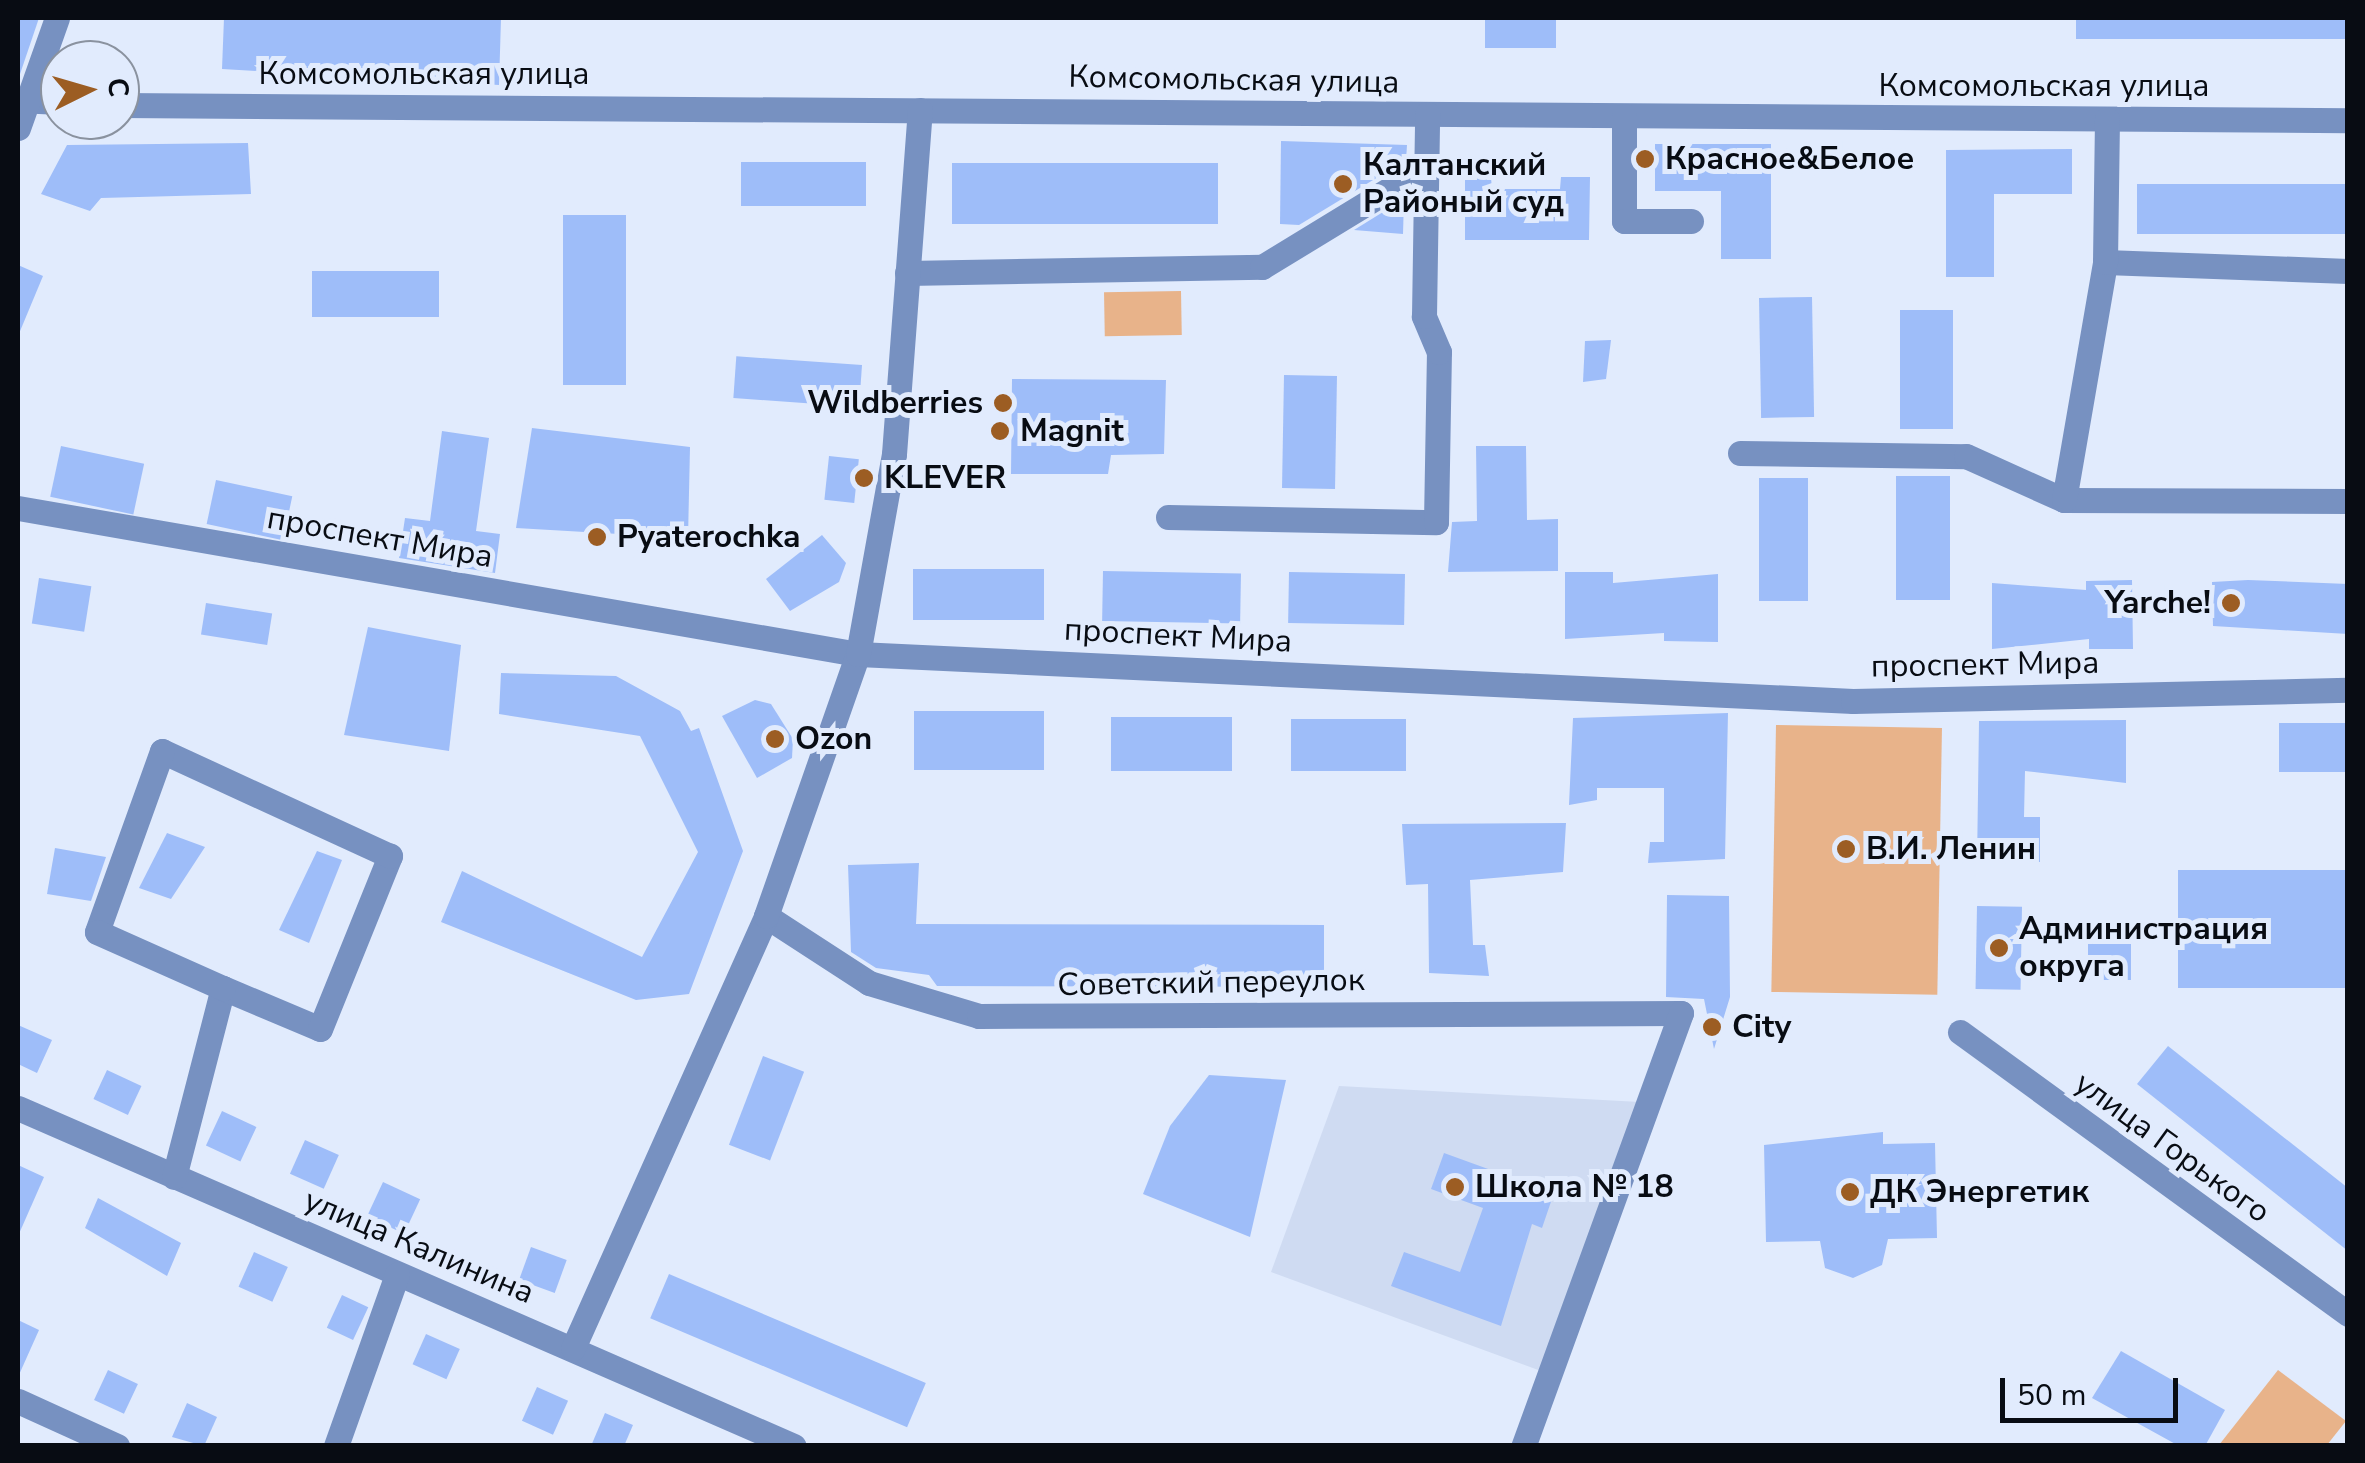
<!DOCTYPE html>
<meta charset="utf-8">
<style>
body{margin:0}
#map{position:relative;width:2365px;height:1463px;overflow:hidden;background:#e1ebfd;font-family:"Nunito Sans",sans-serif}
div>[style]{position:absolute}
.built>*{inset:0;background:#cfdbf2}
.green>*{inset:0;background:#e8b38a;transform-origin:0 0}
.building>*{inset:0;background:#9ebdf9;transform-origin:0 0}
.minor>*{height:25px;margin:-12.5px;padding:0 12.5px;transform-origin:12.5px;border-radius:12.5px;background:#7791c1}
.dots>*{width:28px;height:28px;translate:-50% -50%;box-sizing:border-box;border:5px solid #e1ebfd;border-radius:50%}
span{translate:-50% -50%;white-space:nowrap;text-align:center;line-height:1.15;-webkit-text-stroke:10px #e1ebfd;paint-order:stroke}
.street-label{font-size:32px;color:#080c13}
.poi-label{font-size:32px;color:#080c13;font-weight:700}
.left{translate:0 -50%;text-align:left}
.right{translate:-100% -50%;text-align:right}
.frame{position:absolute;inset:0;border:20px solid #080c13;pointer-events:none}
.north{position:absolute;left:40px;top:40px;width:100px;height:100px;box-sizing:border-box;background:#e1ebfd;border:2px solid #8a929f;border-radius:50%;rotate:85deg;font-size:28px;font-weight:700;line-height:40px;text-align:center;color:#080c13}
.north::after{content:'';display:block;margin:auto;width:35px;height:45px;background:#9c5d23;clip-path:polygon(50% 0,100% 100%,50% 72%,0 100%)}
.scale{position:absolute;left:2000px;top:1378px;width:178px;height:45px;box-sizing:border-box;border:5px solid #080c13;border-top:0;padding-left:12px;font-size:30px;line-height:35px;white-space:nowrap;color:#080c13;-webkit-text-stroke:8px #e1ebfd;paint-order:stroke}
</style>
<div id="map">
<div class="built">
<i style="clip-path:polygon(1339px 1086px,1640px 1102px,1541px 1371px,1271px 1272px)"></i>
</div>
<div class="green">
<i style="left:1181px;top:291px;width:44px;height:77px;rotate:89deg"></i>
<i style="left:1776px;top:725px;width:166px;height:267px;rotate:1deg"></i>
<i style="clip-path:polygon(2278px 1370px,2346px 1421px,2327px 1445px,2219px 1445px)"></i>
</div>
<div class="building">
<i style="clip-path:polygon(18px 18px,39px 18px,19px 77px,18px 76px)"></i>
<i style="clip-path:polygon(224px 18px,501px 18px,499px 85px,222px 69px)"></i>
<i style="left:1485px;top:18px;width:71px;height:30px"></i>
<i style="left:2076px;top:18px;width:272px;height:21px"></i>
<i style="clip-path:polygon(1281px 141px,1407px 145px,1406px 160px,1299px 225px,1280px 224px)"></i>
<i style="clip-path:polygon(248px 143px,251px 194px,101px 198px,90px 211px,41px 194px,67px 145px)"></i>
<i style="clip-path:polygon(1655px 144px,1771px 144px,1771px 259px,1721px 259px,1721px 191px,1655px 191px)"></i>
<i style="clip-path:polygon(2072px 149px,2072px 194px,1994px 194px,1994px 277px,1946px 277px,1946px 150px)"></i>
<i style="left:866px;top:162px;width:44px;height:125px;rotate:90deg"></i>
<i style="left:1218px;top:163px;width:61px;height:266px;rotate:90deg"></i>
<i style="clip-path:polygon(1561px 177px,1590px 177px,1589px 240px,1465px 240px,1465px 178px,1491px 178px,1492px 189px,1560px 189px)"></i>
<i style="left:2137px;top:184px;width:211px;height:50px"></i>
<i style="clip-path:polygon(1404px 199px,1403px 234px,1354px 230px)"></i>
<i style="left:626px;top:215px;width:170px;height:63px;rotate:90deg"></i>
<i style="clip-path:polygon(18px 265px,43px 276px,18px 336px)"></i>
<i style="left:439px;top:271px;width:46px;height:127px;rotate:90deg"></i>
<i style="left:1812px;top:297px;width:120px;height:53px;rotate:89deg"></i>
<i style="left:1900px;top:310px;width:53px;height:119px"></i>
<i style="clip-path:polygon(1611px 340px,1606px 379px,1583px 382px,1585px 341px)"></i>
<i style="left:862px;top:365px;width:42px;height:126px;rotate:94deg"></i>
<i style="left:1284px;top:375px;width:53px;height:113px;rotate:1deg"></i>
<i style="clip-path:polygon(1012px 379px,1166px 380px,1164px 454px,1111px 455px,1108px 474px,1011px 474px)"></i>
<i style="clip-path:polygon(532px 428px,690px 447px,688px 538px,516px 528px)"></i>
<i style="clip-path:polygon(442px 431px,489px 438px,476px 531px,500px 534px,495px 573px,399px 558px,405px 518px,430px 521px)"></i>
<i style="left:61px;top:446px;width:85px;height:52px;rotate:12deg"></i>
<i style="clip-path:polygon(1476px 446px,1526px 446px,1527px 520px,1558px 519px,1558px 571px,1448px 572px,1452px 522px,1477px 521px)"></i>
<i style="left:829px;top:456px;width:30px;height:44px;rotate:6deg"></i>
<i style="left:1896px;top:476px;width:54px;height:124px"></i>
<i style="left:1759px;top:478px;width:49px;height:123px"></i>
<i style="left:216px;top:480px;width:78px;height:45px;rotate:12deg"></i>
<i style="clip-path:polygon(822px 535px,846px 563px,839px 582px,790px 611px,766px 579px)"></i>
<i style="left:913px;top:569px;width:131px;height:51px"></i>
<i style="left:1103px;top:571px;width:138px;height:50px;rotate:1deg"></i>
<i style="left:1289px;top:572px;width:116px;height:51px;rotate:1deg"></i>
<i style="clip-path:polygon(1565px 572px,1613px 572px,1613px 583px,1718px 574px,1718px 642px,1664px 641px,1664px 633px,1565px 639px)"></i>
<i style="left:39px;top:578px;width:53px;height:46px;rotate:9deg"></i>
<i style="clip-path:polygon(2132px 580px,2133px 649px,2089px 649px,2089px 639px,1992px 649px,1992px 583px,2086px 590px,2086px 581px)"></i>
<i style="clip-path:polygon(2248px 580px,2348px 584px,2348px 634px,2213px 626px,2212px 582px)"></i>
<i style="left:206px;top:603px;width:67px;height:32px;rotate:9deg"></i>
<i style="clip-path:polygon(368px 627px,461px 645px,449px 751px,344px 735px)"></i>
<i style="clip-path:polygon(501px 673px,616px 676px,680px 711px,691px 731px,699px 728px,743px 851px,689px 994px,636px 1000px,441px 922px,462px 871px,642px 957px,698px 852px,640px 736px,499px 714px)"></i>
<i style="clip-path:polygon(755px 700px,771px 704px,793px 739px,792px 758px,757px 778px,722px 716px)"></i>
<i style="left:914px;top:711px;width:130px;height:59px"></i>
<i style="clip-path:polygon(1728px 713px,1725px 859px,1648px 863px,1650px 842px,1664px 842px,1664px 788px,1597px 788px,1597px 800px,1569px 805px,1573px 718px)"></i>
<i style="left:1111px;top:717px;width:121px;height:54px"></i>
<i style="left:1291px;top:719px;width:115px;height:52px"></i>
<i style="clip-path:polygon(2126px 720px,2126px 783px,2025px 771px,2024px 817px,2040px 817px,2040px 862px,1977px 864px,1979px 721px)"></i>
<i style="left:2279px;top:723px;width:69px;height:49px"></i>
<i style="clip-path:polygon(1566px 823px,1563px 872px,1470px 880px,1473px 945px,1485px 945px,1489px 976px,1429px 973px,1428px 884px,1406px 885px,1402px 824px)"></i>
<i style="clip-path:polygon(167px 833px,205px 847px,171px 899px,139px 888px)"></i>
<i style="clip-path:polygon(55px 848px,106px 857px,91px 901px,47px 894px)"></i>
<i style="clip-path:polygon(317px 851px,342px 860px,309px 943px,279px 930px)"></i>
<i style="clip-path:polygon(919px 863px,916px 924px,1324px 925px,1324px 987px,937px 986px,929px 975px,876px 968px,851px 952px,848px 865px)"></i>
<i style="left:2178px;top:870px;width:170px;height:118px"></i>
<i style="clip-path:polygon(1667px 895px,1729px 896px,1730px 997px,1714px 1049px,1704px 999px,1666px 997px)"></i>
<i style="left:1977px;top:906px;width:45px;height:83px;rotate:1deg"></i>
<i style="left:2088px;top:926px;width:43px;height:54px"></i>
<i style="clip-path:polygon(18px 1025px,52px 1040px,37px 1073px,18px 1064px)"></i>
<i style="clip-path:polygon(2168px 1046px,2348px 1188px,2348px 1251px,2137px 1084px)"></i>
<i style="left:763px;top:1056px;width:44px;height:95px;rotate:21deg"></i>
<i style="left:107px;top:1070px;width:38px;height:32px;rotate:25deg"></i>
<i style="clip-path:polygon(1209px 1075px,1286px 1080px,1250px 1237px,1143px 1194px,1170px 1126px)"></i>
<i style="left:222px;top:1111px;width:38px;height:38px;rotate:25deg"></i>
<i style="clip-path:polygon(1883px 1132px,1883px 1144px,1935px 1143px,1937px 1238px,1888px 1239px,1882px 1265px,1853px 1278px,1825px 1268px,1820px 1241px,1766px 1242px,1764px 1145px)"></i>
<i style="left:305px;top:1140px;width:37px;height:37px;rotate:24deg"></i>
<i style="clip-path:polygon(1444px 1153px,1554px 1193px,1542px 1228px,1532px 1224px,1501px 1326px,1391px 1286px,1404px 1252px,1460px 1272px,1483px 1208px,1431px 1189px)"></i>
<i style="clip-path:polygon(18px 1165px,44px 1177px,18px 1236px)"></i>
<i style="left:383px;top:1182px;width:41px;height:38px;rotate:25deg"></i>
<i style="clip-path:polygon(98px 1198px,181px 1243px,167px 1276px,85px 1228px)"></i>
<i style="left:531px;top:1247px;width:38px;height:35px;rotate:20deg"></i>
<i style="left:254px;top:1252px;width:37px;height:38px;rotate:24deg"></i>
<i style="left:669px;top:1274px;width:279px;height:48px;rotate:23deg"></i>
<i style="left:342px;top:1295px;width:29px;height:36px;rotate:25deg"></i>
<i style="clip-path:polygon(18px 1320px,39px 1330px,18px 1377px)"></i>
<i style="left:426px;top:1334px;width:37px;height:33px;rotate:24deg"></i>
<i style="clip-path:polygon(2121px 1351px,2225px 1410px,2205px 1446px,2179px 1446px,2092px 1398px)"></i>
<i style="left:108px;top:1370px;width:33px;height:33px;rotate:25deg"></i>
<i style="left:537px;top:1387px;width:34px;height:37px;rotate:24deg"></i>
<i style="clip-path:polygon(187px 1403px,217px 1417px,204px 1446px,172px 1437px)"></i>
<i style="clip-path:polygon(605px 1413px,633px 1425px,624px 1446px,591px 1446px)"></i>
</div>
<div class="minor">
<i style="left:18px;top:100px;width:42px;rotate:2.7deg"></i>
<i style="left:120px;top:105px;width:2228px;rotate:0.39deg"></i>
<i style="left:1624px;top:116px;width:105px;rotate:90deg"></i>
<i style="left:1624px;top:221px;width:67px"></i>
<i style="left:18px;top:128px;width:117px;rotate:-70.5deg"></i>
<i style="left:2105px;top:262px;width:243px;rotate:2.1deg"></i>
<i style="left:907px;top:273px;width:355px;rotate:-1deg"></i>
<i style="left:1262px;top:267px;width:192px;rotate:-31.4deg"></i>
<i style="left:1740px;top:453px;width:226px;rotate:0.8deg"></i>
<i style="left:1966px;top:456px;width:107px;rotate:24.2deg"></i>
<i style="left:2064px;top:500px;width:284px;rotate:0.2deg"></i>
<i style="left:2064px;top:500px;width:242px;rotate:-80.2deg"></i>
<i style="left:2105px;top:262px;width:143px;rotate:-89.2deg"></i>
<i style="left:18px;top:508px;width:853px;rotate:9.86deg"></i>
<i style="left:858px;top:654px;width:996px;rotate:2.7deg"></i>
<i style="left:1853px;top:701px;width:495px;rotate:-1.3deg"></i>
<i style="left:1168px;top:517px;width:268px;rotate:1.1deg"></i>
<i style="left:1436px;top:522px;width:170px;rotate:-89deg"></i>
<i style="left:1439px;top:352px;width:39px;rotate:-113deg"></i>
<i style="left:1424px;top:316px;width:202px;rotate:-89.1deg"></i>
<i style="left:766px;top:916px;width:123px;rotate:33deg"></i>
<i style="left:869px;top:983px;width:115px;rotate:16.7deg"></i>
<i style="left:979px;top:1016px;width:702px;rotate:-0.24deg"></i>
<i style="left:1681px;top:1013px;width:461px;rotate:110deg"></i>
<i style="left:1960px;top:1032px;width:480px;rotate:36deg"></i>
<i style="left:18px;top:1108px;width:846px;rotate:23.54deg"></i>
<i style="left:174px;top:1177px;width:195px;rotate:-75.5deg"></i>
<i style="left:223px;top:988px;width:105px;rotate:22.9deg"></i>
<i style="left:320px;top:1029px;width:187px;rotate:-68deg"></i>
<i style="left:390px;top:856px;width:251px;rotate:-155.3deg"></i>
<i style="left:162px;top:751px;width:192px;rotate:109.8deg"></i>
<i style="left:97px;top:932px;width:138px;rotate:24deg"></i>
<i style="left:573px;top:1348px;width:473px;rotate:-65.9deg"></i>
<i style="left:766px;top:916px;width:278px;rotate:-70.7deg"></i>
<i style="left:858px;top:654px;width:203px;rotate:-79.8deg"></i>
<i style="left:894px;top:454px;width:345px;rotate:-85.7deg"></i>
<i style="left:18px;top:1401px;width:109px;rotate:24.4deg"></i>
<i style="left:336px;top:1446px;width:182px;rotate:-70.4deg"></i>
</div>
<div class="dots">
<i style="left:1645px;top:159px;background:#9c5d23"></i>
<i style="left:1343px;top:184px;background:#9c5d23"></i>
<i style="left:1003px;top:403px;background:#9c5d23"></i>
<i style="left:1000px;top:431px;background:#9c5d23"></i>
<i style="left:864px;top:478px;background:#9c5d23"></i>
<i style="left:597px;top:537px;background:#9c5d23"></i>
<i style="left:2231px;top:603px;background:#9c5d23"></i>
<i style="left:775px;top:739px;background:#9c5d23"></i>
<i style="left:1846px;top:849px;background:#9c5d23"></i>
<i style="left:1999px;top:948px;background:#9c5d23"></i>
<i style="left:1712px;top:1027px;background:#9c5d23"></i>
<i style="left:1455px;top:1187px;background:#9c5d23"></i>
<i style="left:1850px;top:1192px;background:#9c5d23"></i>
</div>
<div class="street-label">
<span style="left:424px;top:74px">Комсомольская улица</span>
<span style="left:1234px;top:80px;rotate:1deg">Комсомольская улица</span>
<span style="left:2044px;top:86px">Комсомольская улица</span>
<span style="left:380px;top:538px;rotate:10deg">проспект Мира</span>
<span style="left:1178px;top:636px;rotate:3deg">проспект Мира</span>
<span style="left:1985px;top:665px;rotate:-1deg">проспект Мира</span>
<span style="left:1211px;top:983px;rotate:-1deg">Советский переулок</span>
<span style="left:2172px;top:1148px;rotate:36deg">улица Горького</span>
<span style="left:419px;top:1247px;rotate:23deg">улица Калинина</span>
</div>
<div class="poi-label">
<span class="left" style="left:1665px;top:159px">Красное&amp;Белое</span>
<span class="left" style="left:1363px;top:184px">Калтанский<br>Районый суд</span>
<span class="right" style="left:983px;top:403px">Wildberries</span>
<span class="left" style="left:1020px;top:431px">Magnit</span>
<span class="left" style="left:884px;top:478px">KLEVER</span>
<span class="left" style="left:617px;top:537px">Pyaterochka</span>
<span class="right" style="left:2211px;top:603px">Yarche!</span>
<span class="left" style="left:795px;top:739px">Ozon</span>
<span class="left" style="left:1866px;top:849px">В.И. Ленин</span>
<span class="left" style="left:2019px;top:948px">Администрация<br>округа</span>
<span class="left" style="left:1732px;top:1027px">City</span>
<span class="left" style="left:1475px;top:1187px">Школа № 18</span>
<span class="left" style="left:1870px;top:1192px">ДК Энергетик</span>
</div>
<div class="frame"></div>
<div class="north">С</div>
<div class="scale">50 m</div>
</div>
